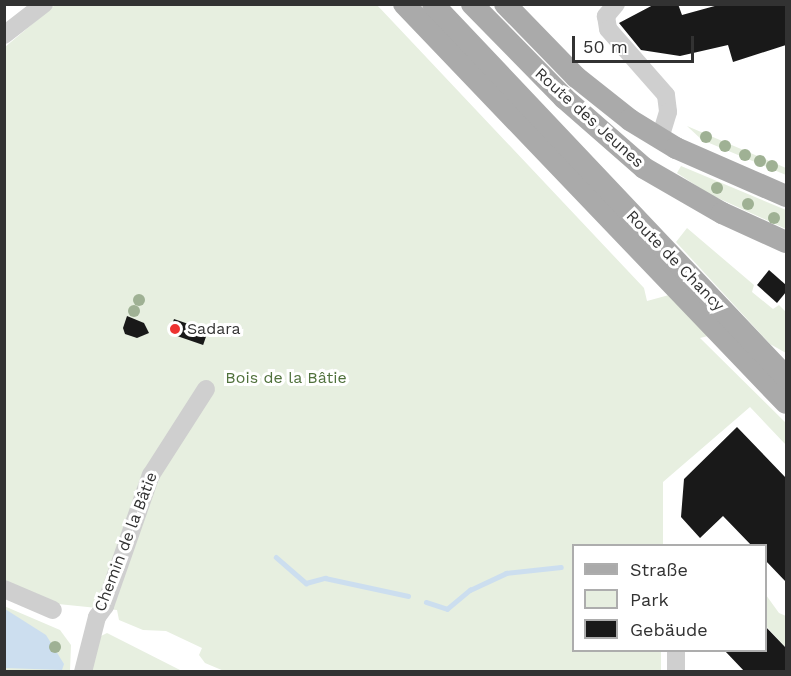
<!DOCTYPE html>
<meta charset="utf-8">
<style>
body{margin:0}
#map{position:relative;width:791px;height:676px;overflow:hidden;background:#fff;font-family:"Work Sans",sans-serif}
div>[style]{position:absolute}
.green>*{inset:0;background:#e7efe0}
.water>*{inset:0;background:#ccdeef}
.stream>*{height:4.5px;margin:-2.25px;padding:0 2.25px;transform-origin:2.25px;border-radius:2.25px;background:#ccdeef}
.building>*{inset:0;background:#191919;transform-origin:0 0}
.minor>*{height:18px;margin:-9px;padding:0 9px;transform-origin:9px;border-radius:9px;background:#cfcfcf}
.major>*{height:22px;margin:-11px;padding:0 11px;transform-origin:11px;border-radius:11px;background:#aaa}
.trees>*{width:12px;height:12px;margin:-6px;border-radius:50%;background:#9fb194}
.dots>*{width:16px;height:16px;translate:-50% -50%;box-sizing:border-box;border:3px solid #fff;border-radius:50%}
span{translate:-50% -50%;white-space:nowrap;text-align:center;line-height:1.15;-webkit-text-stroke:6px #fff;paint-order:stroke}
.street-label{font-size:16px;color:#323232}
.poi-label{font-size:16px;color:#323232}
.left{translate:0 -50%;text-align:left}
.park-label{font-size:16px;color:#50713c}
.frame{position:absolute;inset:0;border:6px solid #323232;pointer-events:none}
.legend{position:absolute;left:572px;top:544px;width:195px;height:108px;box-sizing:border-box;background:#fff;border:2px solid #adadad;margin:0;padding:8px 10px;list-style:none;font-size:18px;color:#323232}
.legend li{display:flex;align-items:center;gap:12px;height:30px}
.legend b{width:30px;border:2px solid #adadad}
.scale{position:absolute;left:572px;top:36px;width:122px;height:27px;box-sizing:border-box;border:3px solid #323232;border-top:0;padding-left:8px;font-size:18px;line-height:21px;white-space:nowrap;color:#323232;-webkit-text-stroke:4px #fff;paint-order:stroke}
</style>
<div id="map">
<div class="green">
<i style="clip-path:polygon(55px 5px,377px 5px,644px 288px,647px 301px,669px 295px,708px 336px,700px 338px,786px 423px,786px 445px,750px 407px,663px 482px,663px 545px,574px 546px,574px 650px,661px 651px,661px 671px,224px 671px,205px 663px,199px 655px,202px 648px,166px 631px,143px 630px,119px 620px,117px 610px,58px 604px,5px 584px,5px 47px)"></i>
<i style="clip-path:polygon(687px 126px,786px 168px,786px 175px,702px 140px)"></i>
<i style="clip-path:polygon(681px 166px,786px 210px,786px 229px,709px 194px,677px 173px)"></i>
<i style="clip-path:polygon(687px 228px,754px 285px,752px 292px,773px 309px,779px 305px,786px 312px,786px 353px,770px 344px,676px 242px)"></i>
<i style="clip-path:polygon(766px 595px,779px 613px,786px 616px,786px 648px,766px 626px)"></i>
<i style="clip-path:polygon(4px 606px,60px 630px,71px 645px,70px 671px,5px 671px)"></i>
<i style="clip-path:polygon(107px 633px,182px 671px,90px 672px,99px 637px)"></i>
</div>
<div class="water">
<i style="clip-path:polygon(5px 609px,46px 635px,64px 664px,62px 670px,5px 668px)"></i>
</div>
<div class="stream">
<i style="left:276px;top:557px;width:40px;rotate:41deg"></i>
<i style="left:306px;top:583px;width:20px;rotate:-15deg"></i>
<i style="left:325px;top:578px;width:85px;rotate:12.2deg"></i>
<i style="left:426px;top:602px;width:22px;rotate:18deg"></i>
<i style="left:447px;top:609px;width:30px;rotate:-40deg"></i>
<i style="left:470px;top:590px;width:40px;rotate:-25deg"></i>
<i style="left:506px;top:573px;width:55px;rotate:-6.2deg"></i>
</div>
<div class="building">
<i style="clip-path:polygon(655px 4px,678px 4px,682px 15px,722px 4px,785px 4px,786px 45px,733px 62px,728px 45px,680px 56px,641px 50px,619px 23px)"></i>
<i style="clip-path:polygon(769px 270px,786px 285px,786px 292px,777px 303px,757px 285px)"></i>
<i style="clip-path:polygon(127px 316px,144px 323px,149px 333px,137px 338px,125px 334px,123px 328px)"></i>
<i style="left:174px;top:319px;width:36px;height:15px;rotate:19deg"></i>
<i style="clip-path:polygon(737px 427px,786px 478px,786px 582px,765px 560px,765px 546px,752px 546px,723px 516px,700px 538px,681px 517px,684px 479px)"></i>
<i style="clip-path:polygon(765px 626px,786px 648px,786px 672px,745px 672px,725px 651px,765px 651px)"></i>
</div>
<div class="minor">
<i style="left:616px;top:4px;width:16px;rotate:130deg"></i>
<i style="left:606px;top:16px;width:13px;rotate:81deg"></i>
<i style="left:608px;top:29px;width:88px;rotate:48.7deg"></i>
<i style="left:666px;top:95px;width:17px;rotate:83deg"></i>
<i style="left:668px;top:112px;width:28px;rotate:107deg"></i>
<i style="left:4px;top:35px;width:51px;rotate:-37.8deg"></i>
<i style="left:4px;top:589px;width:53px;rotate:23.2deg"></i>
<i style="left:676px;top:650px;width:22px;rotate:90deg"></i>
<i style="left:83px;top:672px;width:57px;rotate:-75.7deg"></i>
<i style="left:97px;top:617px;width:14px;rotate:-54deg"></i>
<i style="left:105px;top:606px;width:139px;rotate:-70.7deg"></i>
<i style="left:151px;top:475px;width:102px;rotate:-57.4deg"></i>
</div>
<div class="major">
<i style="left:404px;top:4px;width:552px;rotate:46.25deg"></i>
<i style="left:433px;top:4px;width:514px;rotate:46.58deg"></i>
<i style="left:472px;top:4px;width:132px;rotate:45.6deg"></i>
<i style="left:564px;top:98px;width:106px;rotate:41.2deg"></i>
<i style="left:644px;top:168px;width:90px;rotate:30deg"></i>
<i style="left:722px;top:213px;width:70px;rotate:24.4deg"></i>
<i style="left:505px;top:4px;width:102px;rotate:45.8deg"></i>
<i style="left:576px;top:77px;width:69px;rotate:38.5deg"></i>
<i style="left:630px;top:120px;width:54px;rotate:31.3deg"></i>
<i style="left:676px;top:148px;width:120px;rotate:23.6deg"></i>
</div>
<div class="trees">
<i style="left:706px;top:137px"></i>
<i style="left:725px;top:146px"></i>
<i style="left:745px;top:155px"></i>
<i style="left:760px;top:161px"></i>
<i style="left:772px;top:166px"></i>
<i style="left:717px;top:188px"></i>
<i style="left:748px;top:204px"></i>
<i style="left:774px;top:218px"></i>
<i style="left:139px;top:300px"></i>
<i style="left:134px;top:311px"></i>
<i style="left:55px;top:647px"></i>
</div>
<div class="dots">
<i style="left:175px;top:329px;background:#ed3230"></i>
</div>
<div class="street-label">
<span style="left:589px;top:118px;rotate:42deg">Route des Jeunes</span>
<span style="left:675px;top:261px;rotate:46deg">Route de Chancy</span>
<span style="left:126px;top:542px;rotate:-69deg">Chemin de la Bâtie</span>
</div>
<div class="poi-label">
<span class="left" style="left:187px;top:329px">Sadara</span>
</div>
<div class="park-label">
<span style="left:286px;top:378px">Bois de la Bâtie</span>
</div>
<div class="frame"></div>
<ul class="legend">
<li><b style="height:8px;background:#aaa"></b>Straße</li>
<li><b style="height:16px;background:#e7efe0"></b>Park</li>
<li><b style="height:16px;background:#191919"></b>Gebäude</li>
</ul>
<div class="scale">50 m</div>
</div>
